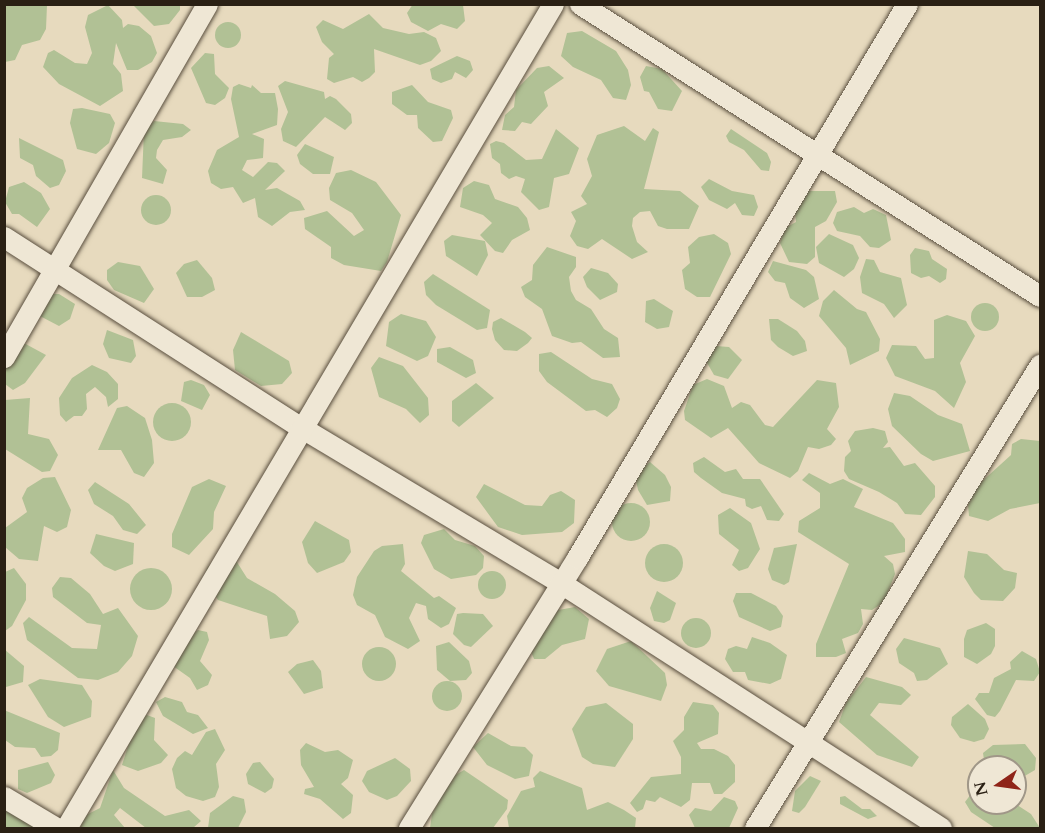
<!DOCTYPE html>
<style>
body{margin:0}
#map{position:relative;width:1045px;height:833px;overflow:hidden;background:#e7dabe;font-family:Cardo,serif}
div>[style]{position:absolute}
.green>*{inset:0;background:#b1c195}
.round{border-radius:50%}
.roads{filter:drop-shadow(0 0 2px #594e3e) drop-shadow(0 0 2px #594e3e)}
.street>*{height:21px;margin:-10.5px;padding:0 10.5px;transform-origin:10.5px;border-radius:10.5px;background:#efe7d5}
span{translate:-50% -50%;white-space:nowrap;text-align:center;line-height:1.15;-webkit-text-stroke:4.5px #efe7d5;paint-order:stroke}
.frame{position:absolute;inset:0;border:6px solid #2a2014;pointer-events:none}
.north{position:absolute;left:967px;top:755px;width:60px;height:60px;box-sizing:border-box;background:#efe7d5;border:2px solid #a09788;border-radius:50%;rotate:257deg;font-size:16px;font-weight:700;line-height:24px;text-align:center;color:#2a2014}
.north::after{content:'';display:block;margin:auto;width:21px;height:27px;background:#8f2418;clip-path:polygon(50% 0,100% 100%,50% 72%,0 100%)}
</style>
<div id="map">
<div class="green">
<i style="clip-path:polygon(5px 4px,47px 5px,46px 29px,40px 40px,22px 45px,15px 60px,5px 62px)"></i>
<i style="clip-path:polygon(413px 4px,463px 5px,465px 21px,457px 29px,441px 24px,428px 31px,411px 22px,407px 13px)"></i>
<i style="clip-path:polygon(108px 5px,122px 20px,123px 28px,128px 24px,139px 26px,151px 36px,157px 53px,152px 62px,138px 70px,127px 70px,116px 43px,113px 64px,121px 74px,123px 91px,100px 106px,59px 84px,43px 67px,48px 53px,54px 50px,75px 63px,87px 64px,92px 53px,85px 27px,88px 15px)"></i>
<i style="clip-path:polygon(133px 5px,180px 5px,180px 10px,169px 24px,154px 26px)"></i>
<i style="clip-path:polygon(369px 14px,383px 28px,409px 34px,424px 32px,436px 38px,441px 51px,431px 61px,420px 65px,374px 49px,375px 72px,369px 78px,362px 82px,353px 77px,334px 83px,327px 79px,329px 58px,334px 54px,322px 42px,316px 27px,323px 20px,343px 29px)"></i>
<i class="round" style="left:215px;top:22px;width:26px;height:26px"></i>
<i style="clip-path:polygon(582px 31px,616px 51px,628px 70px,631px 85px,626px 100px,613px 98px,601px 80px,573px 67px,561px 56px,567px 33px)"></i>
<i style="clip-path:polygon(205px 53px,214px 54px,215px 74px,229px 88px,225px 98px,215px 105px,206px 103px,191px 68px)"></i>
<i style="clip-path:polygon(457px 56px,470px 61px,473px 70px,466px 78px,455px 72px,452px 79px,441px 83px,432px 79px,430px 69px)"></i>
<i style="clip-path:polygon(549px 66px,564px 78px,544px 92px,548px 106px,531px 124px,522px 122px,515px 131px,502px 130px,505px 115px,514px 107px,516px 90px,537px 68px)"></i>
<i style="clip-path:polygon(646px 66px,662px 69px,682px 91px,672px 111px,658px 109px,649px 92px,644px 91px,640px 77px)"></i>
<i style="clip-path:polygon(285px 81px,324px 92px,325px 99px,330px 96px,336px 99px,351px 114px,352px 123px,345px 130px,325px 117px,296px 147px,283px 141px,281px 129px,288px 112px,278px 86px)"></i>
<i style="clip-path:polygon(239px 84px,251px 88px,252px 85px,261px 93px,275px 93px,278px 109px,277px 125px,252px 134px,264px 139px,263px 158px,247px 160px,242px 170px,253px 177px,268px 162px,277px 163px,285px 171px,265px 190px,277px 188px,300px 201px,305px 210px,290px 212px,272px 226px,258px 217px,255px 198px,243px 203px,233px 187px,221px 189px,211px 183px,208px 171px,217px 150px,239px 137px,231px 99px,233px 87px)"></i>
<i style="clip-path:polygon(412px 85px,428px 102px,451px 110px,453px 118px,442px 141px,433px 142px,418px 128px,417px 115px,407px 115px,392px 104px,392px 92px)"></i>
<i style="clip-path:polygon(82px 108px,110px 114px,115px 123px,109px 143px,96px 154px,77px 149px,70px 123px,73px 109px)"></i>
<i style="clip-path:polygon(154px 121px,183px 124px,191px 130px,182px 137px,163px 140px,157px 150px,156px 158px,167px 170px,163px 184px,142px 178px,144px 130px)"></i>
<i style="clip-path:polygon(624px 126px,645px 141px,653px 128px,659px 132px,644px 189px,680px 191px,699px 206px,689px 229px,667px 229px,658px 226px,650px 211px,640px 212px,633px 218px,632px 226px,637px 242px,648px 252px,632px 259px,602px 239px,588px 249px,577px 246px,570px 236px,576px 221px,571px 212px,587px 204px,581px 196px,592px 176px,587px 159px,597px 135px)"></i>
<i style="clip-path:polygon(556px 129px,579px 148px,569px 174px,554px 178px,549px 207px,539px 210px,521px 192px,525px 179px,516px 176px,509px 179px,501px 173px,500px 164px,492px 158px,490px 144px,496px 141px,504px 143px,526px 160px,542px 159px)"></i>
<i style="clip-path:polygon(731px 129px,767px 153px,771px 162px,769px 171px,761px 170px,744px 150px,729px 142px,726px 136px)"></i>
<i style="clip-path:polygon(19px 138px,63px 160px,66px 171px,59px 185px,50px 188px,36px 176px,33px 165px,20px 158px)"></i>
<i style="clip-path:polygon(305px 144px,334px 157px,330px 174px,313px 174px,300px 164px,297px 155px)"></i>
<i style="clip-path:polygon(351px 170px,376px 182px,401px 215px,387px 262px,381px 271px,344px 265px,331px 258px,331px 247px,305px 229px,304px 218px,327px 211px,354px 236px,364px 230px,352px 213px,330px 200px,329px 188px,336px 173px)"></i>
<i style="clip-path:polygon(709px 179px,732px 191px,754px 195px,758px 207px,754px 216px,742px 215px,735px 203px,727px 209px,709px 200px,701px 187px)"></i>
<i style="clip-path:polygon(474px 181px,489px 185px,495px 199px,518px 207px,527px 218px,530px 230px,512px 240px,503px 253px,495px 251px,480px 235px,492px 223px,483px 215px,460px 207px,463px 188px)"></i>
<i style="clip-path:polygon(24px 182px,41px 193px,50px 209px,37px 227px,19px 214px,12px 214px,5px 202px,9px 187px)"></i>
<i style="clip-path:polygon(806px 191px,835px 191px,837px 202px,826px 221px,815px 227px,815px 257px,807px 264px,789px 262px,780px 243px,785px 228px,796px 222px,795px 213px)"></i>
<i class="round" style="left:141px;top:195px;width:30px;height:30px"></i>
<i style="clip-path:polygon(854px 207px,864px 213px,873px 209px,886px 215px,891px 240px,879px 248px,870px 247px,860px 236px,837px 231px,833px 223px,837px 212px)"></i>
<i style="clip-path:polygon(714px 234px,728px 243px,731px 254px,710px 297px,697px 297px,685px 289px,682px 270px,690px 263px,688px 247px,699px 237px)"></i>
<i style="clip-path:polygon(829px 234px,853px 245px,859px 258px,854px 269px,844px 277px,819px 263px,816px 247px)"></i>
<i style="clip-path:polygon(452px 235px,485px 241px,488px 255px,477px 276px,446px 256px,444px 241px)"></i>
<i style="clip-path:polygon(547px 247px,576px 257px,576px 267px,569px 277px,571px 291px,576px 300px,591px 309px,604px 329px,618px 338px,620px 357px,603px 358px,581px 342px,572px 343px,552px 336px,542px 309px,525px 297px,521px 287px,532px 280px,533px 265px)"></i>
<i style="clip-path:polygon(915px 248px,929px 251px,932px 259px,947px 269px,946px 279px,940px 283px,929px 276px,921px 278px,911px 273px,910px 255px)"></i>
<i style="clip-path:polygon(866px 259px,874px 260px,880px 272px,901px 278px,907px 305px,894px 318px,884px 304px,862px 293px,860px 277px)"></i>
<i style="clip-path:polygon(197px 260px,212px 278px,215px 290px,202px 297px,187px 297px,176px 273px,184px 264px)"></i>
<i style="clip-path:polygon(773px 261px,806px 270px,814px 277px,819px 299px,804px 308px,790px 298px,785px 283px,775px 281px,768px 272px)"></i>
<i style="clip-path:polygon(118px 262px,140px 266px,154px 289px,144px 303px,114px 290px,107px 280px,107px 270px)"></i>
<i style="clip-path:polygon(591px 268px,608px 273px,618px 284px,617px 292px,600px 300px,587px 287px,583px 277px)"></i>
<i style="clip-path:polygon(433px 274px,490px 310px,487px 328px,477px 330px,436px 305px,426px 295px,424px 282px)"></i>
<i style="clip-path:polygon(834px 290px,857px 309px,866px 312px,880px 339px,879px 351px,850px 365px,846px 348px,819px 316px,823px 301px)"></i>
<i style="clip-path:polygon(47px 294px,59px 294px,75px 304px,70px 319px,59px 326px,38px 315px)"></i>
<i style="clip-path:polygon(654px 299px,673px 311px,669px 327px,657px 329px,645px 322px,646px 301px)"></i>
<i class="round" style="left:971px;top:303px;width:28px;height:28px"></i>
<i style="clip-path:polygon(401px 314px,426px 321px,436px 337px,428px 356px,417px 361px,386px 346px,389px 322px)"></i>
<i style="clip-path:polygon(947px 315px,966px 321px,975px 336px,960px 363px,966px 382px,954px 408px,935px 391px,895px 376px,886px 358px,892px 345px,916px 346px,925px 359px,934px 358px,934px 320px)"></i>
<i style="clip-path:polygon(501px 318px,525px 332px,532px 338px,528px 343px,517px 351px,504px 350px,495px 340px,492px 329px,493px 322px)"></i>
<i style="clip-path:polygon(769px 319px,778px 319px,797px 331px,805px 341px,807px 351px,793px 356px,778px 347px,771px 340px)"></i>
<i style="clip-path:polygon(107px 330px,133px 340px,136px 356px,131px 363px,109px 358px,103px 344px)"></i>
<i style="clip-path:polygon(241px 332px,289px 361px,292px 373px,282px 384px,261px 386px,235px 370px,233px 350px)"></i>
<i style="clip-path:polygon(22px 342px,46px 355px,25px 383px,13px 390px,5px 384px,4px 369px)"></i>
<i style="clip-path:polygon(716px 346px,729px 347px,742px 360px,728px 379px,714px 375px,706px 361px)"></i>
<i style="clip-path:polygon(450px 347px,473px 360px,476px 373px,466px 378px,437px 362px,437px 349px)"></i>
<i style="clip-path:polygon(551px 352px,592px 379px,612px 384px,620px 399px,617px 408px,607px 417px,595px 410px,586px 411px,547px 382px,539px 371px,539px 354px)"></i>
<i style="clip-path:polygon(379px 357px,403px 366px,428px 398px,429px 415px,420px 423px,406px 409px,379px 397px,371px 368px)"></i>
<i style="clip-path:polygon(92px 365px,107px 372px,118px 384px,118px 399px,108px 407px,106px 397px,95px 387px,86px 394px,87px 409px,82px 416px,74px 416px,66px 422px,60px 415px,59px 398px,72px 378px)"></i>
<i style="clip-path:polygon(707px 379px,724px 386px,732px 408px,741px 402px,750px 405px,765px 425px,773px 427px,817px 380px,836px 383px,839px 407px,827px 429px,836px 439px,831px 445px,819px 449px,808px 447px,798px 471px,790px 478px,759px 463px,728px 428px,711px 438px,685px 420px,684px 411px,693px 385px)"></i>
<i style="clip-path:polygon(191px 380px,204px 385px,210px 395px,202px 410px,181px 401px,184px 382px)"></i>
<i style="clip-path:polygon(476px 383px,494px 398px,459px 427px,452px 421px,452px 401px)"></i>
<i style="clip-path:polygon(894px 393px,910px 396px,938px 415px,962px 424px,970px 451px,933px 461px,921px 454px,892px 426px,888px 409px)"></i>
<i style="clip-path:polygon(30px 398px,28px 434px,49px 439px,58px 455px,50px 471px,42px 472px,5px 449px,5px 400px)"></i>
<i class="round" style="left:153px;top:403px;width:38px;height:38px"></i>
<i style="clip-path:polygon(127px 406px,145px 418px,152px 440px,154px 463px,144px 477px,134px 473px,121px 450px,98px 450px,117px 408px)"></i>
<i style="clip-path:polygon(873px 428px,885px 431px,888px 442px,883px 448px,890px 447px,904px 466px,915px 463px,935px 486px,935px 497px,921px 515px,905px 514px,897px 503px,879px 492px,849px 479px,844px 471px,845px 457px,851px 451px,848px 441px,855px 431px)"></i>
<i style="clip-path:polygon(1021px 439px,1040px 441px,1040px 503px,1010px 509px,988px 521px,969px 516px,968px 505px,979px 484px,1011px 455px,1012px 444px)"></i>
<i style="clip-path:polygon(704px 457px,725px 472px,736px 469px,743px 479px,760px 479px,784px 514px,779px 521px,767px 520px,761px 506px,752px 509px,746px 506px,745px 499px,722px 493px,701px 478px,694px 472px,693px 463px)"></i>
<i style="clip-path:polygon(650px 462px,665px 475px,671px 487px,670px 501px,647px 505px,638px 490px,636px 480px,641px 469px)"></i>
<i style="clip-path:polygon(809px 473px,830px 484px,843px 479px,863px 489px,854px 507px,893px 523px,905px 539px,905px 552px,884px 556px,893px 564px,895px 574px,884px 602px,872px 610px,861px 609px,863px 624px,858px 633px,842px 639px,846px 653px,836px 657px,816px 657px,816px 644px,849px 564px,798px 532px,799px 521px,820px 508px,820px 493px,802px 480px)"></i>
<i style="clip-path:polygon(55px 477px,71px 510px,67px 527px,57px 532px,44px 526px,38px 561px,19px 559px,5px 547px,5px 528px,27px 512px,22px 498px,27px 488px,43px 478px)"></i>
<i style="clip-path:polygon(209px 479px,226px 486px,214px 512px,213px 529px,189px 555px,172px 547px,172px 534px,192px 487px)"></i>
<i style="clip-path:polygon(95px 482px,129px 504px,146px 525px,137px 534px,123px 530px,113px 516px,94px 504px,88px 490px)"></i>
<i style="clip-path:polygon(484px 484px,525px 505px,542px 506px,550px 495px,561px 491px,575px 500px,574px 523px,562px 532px,522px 535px,498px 527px,476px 497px)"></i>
<i class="round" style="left:612px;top:503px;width:38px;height:38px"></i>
<i style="clip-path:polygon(730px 508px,751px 523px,760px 549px,748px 568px,739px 571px,732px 565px,739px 550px,719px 534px,718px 515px)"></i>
<i style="clip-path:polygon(315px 521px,349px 540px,351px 552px,344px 562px,317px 573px,308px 563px,302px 542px)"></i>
<i style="clip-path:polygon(444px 529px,455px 540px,475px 546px,484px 556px,483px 568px,476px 575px,451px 579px,434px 569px,421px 543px,424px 535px)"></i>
<i style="clip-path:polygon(96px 534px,134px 543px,133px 564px,115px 571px,104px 566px,90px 553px)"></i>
<i style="clip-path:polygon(403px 544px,405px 564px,401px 571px,434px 598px,439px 596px,456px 608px,449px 624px,441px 628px,428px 619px,426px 606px,416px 603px,409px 618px,420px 641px,408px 649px,385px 637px,375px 615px,357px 605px,353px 595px,357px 577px,374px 551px,382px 546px)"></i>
<i style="clip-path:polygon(797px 544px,789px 582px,784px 585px,772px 580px,768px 569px,774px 548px)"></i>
<i class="round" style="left:645px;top:544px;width:38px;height:38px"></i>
<i style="clip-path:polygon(968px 551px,987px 554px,1004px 570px,1017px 573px,1015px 588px,1003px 601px,981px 600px,974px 593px,964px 577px)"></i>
<i style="clip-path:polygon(217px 557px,235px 559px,247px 578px,275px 594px,295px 611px,299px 622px,287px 636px,270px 639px,267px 616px,218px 600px,204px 579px,207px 568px)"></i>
<i class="round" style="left:130px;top:568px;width:42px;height:42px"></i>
<i style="clip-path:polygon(14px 568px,26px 584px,26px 600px,12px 626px,5px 631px,5px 572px)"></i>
<i class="round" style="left:478px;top:571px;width:28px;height:28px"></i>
<i style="clip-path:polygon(60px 577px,71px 578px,90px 594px,103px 614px,118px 608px,138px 636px,132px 656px,118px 672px,98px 680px,78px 678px,27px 640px,23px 623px,29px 617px,72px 648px,97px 649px,101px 625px,87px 623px,53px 597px,52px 588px)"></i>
<i style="clip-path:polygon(657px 591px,676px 603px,670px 620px,664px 623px,654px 621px,650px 608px)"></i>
<i style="clip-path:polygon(736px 593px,751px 593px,776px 606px,783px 616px,781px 627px,770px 631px,739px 617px,733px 601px)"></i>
<i style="clip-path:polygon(575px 607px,589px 619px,585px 639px,562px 645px,545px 659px,534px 659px,530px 649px,553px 611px)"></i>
<i style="clip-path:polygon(463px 613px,483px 614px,493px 626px,471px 647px,464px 645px,453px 634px,457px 614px)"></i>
<i class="round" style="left:681px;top:618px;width:30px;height:30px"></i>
<i style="clip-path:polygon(986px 623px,995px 629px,995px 646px,991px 654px,977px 664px,964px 657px,964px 639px,967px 630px)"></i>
<i style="clip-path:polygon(198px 630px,207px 632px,209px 640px,200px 661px,212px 675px,208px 685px,197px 690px,190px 678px,173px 666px,190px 636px)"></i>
<i style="clip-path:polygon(752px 637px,770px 643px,787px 655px,781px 679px,770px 684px,748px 680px,745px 672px,733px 672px,725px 659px,728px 649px,736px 646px,747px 649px)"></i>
<i style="clip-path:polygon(904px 638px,940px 648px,948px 664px,927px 680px,917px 681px,914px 673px,899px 663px,896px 649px)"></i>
<i style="clip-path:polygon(631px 641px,665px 673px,667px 685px,661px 701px,609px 686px,596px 671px,607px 649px)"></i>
<i style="clip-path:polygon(449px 642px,469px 661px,472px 673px,466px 680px,450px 681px,437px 670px,436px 646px)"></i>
<i class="round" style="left:362px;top:647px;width:34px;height:34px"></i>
<i style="clip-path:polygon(4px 649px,24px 666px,23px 682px,6px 687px)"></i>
<i style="clip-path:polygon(1022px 651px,1036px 659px,1040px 672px,1034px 681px,1016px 680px,1000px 711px,995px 717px,987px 715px,975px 699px,979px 693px,989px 693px,994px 678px,1011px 669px,1010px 662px)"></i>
<i style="clip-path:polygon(313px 660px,321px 671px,323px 688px,304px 694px,288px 672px,297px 664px)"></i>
<i style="clip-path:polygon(866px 677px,902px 687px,911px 695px,901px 705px,879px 703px,870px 715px,919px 757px,912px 767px,877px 755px,839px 722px,846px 703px)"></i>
<i style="clip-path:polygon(40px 679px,82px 685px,92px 701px,91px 717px,64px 727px,48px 717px,28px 685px)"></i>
<i class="round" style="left:432px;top:681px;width:30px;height:30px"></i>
<i style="clip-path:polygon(165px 697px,182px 702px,187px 712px,198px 715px,208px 728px,193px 734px,163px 716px,156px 702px)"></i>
<i style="clip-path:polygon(693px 702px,713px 705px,719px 713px,718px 734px,697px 743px,701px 749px,714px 749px,728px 756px,735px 765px,735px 782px,722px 794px,714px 794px,710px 783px,692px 783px,690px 800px,681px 807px,660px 797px,655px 802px,646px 800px,643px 809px,637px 812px,630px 803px,651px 777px,681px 774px,681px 757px,673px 741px,684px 730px,684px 717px)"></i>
<i style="clip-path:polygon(606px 703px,633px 724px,633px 739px,615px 767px,593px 764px,582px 757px,572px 729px,586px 707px)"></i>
<i style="clip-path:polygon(968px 704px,985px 719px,989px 729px,984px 739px,974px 742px,960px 738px,951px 725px,952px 717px)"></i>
<i style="clip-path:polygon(4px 710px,60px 733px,58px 750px,51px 756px,41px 757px,35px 748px,15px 747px,5px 740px)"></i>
<i style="clip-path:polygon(147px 715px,155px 718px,154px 740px,168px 755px,161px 763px,138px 771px,122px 765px,137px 718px)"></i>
<i style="clip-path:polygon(215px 729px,225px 750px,216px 764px,219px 787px,215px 797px,203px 801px,186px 796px,176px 788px,172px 769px,177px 758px,185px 751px,192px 755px,206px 732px)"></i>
<i style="clip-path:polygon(488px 733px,511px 746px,525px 747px,533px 755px,529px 776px,515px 779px,487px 765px,473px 747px)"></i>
<i style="clip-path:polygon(306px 743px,325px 752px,338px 750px,353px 760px,348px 778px,341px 784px,353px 795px,351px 813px,343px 819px,320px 799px,304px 794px,305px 789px,314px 787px,301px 765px,300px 750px)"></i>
<i style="clip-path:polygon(1025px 744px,1036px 758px,1035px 770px,1023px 777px,1015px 778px,1015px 767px,985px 767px,983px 753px,993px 745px)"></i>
<i style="clip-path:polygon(395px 758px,410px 769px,411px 781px,397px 796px,387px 800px,369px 792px,362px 781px,367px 771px)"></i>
<i style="clip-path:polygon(48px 762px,55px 775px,51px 783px,27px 793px,18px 789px,18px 770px)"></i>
<i style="clip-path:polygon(260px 762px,274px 779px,272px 788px,265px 793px,248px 784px,246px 774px,253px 763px)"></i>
<i style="clip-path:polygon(113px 770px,124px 788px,165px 816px,189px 810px,201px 821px,193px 828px,146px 828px,120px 808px,114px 815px,125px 828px,81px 828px,80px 818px,100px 808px)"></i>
<i style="clip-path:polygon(464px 770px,508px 800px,507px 809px,493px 828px,430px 828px,432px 814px,452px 777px)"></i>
<i style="clip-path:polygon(540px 771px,582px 788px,587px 810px,608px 802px,624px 810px,636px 818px,635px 828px,509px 828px,507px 816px,521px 791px,535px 787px,533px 778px)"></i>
<i style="clip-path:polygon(810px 776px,821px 781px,805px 807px,799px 813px,792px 811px,795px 791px)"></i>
<i style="clip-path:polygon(971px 794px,979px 796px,979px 803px,1014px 803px,1031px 814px,1040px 828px,995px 828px,971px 812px,965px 802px)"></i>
<i style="clip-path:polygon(233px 796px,244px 799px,246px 812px,238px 828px,208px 828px,210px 813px)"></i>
<i style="clip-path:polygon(845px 796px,862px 809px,870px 809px,877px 816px,868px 819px,840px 804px,840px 797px)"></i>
<i style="clip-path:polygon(724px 797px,735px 801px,738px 808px,729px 828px,695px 828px,689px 815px,695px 808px,711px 811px)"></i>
<i style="clip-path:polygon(5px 800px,50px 828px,5px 828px)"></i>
</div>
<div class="roads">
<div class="street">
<i style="left:580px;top:4px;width:545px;rotate:32.41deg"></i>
<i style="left:4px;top:237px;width:354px;rotate:32.7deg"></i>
<i style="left:302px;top:428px;width:302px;rotate:30.9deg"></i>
<i style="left:561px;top:583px;width:452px;rotate:32.8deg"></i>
<i style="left:4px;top:357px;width:407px;rotate:-60.1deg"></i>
<i style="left:4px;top:797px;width:61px;rotate:30.8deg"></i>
<i style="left:66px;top:828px;width:957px;rotate:-59.42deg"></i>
<i style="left:409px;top:828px;width:318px;rotate:-58.1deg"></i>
<i style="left:577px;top:558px;width:645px;rotate:-59.22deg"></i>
<i style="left:755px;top:828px;width:544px;rotate:-58.39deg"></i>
</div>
</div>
<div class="frame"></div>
<div class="north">N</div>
</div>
